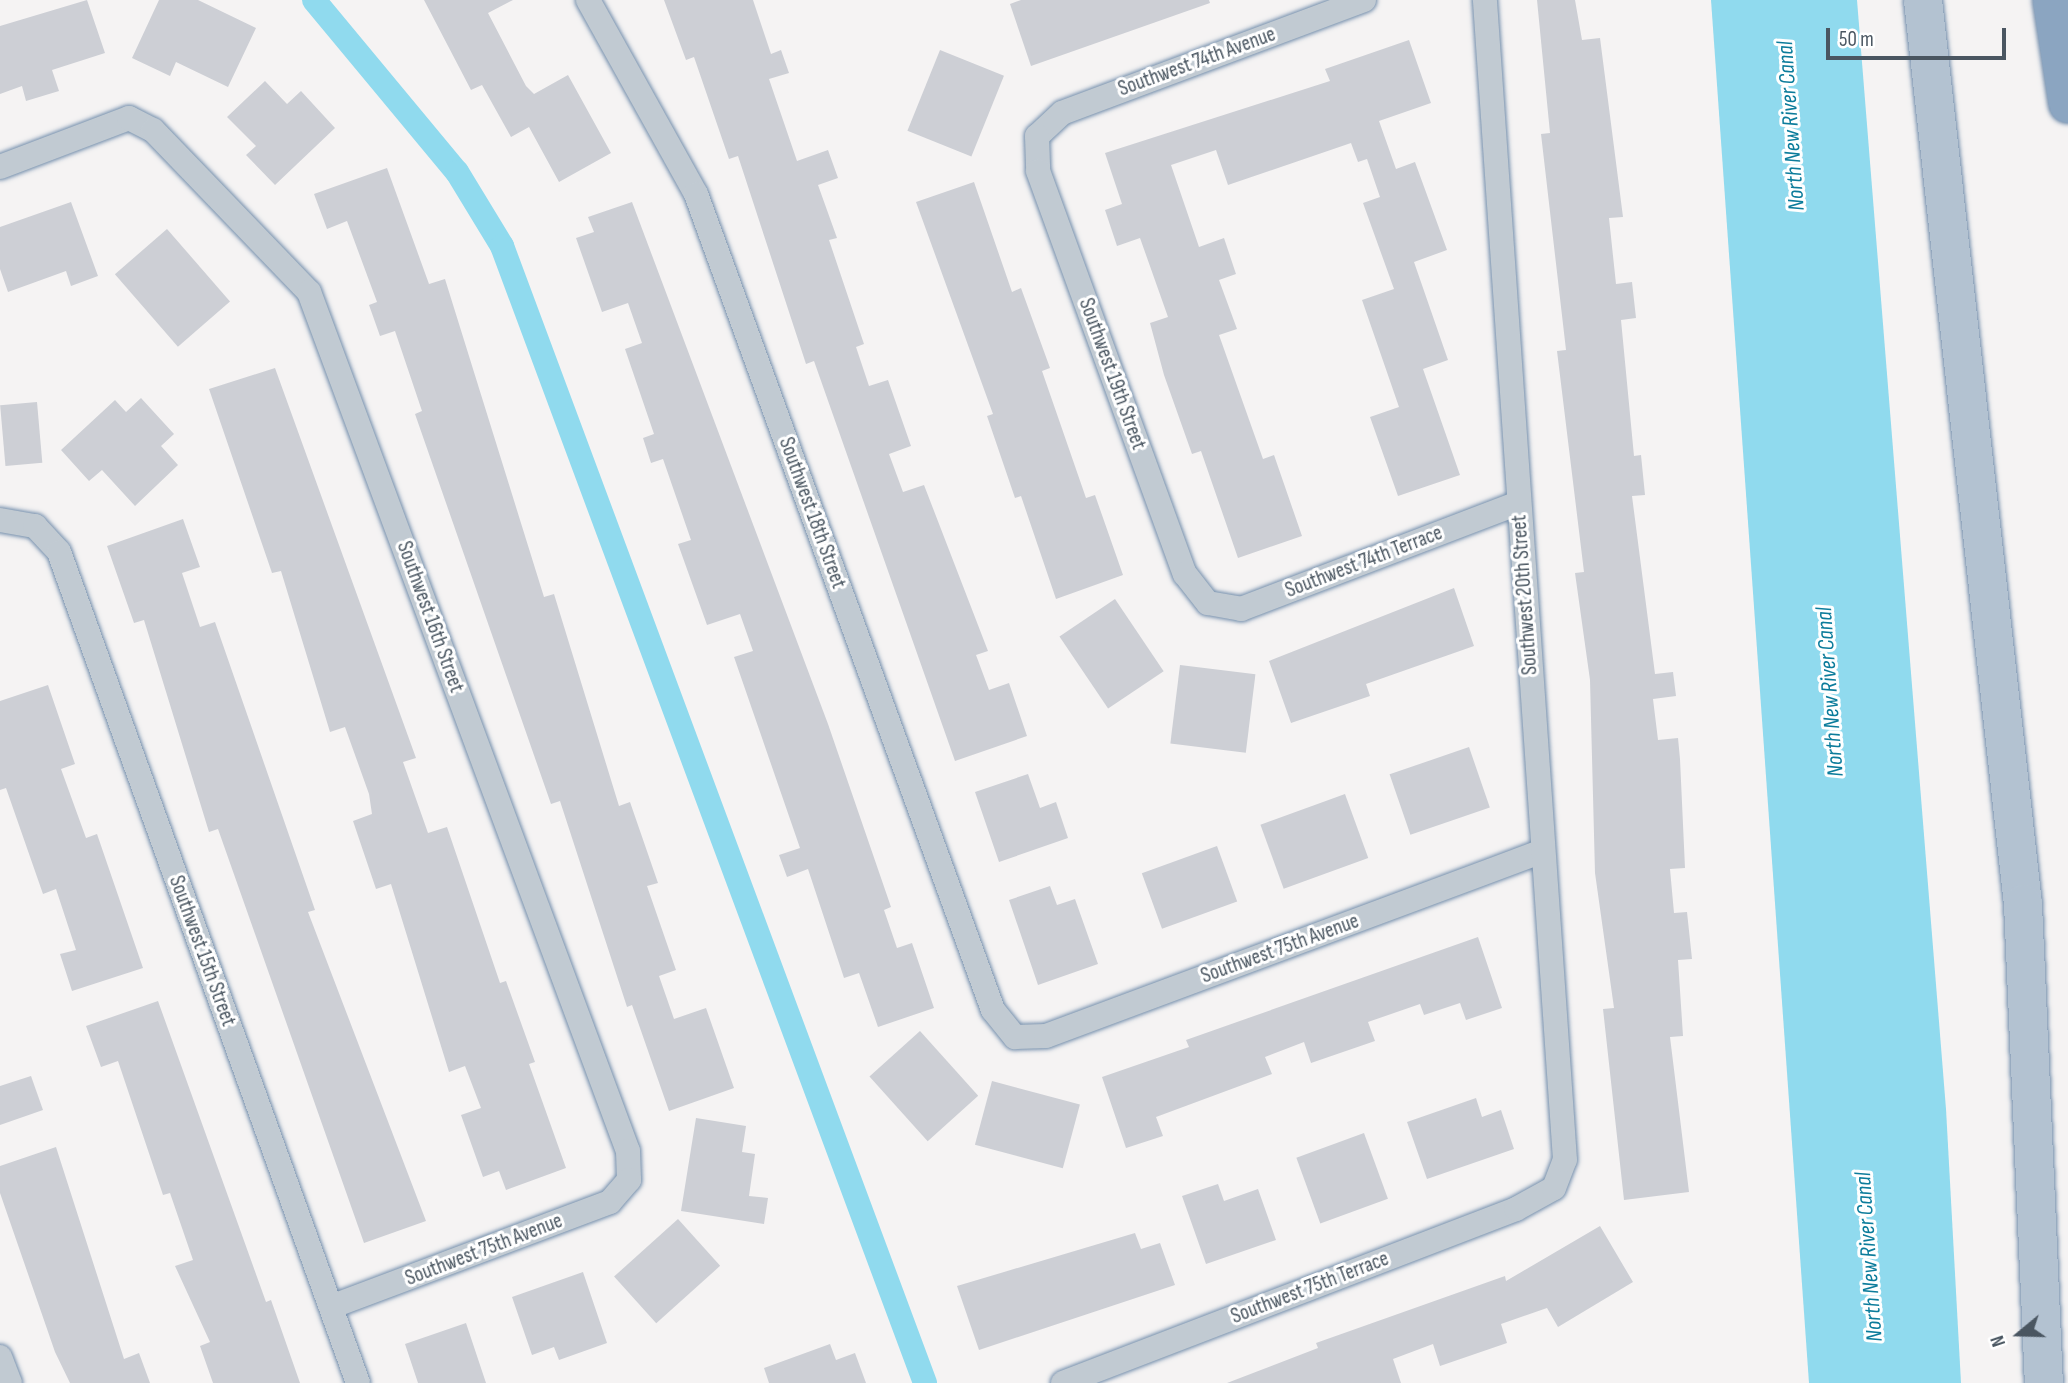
<!DOCTYPE html>
<style>
body{margin:0}
#map{position:relative;width:2068px;height:1383px;overflow:hidden;background:#f5f3f3;font-family:"Sofia Sans Condensed",sans-serif}
div>[style]{position:absolute}
.water>*{inset:0;background:#90daee}
.canal>*{height:24px;margin:-12px;padding:0 12px;transform-origin:12px;border-radius:12px;background:#90daee}
.building>*{inset:0;background:#cdcfd5;transform-origin:0 0}
.roads{filter:drop-shadow(0 0 2px #7690ad) drop-shadow(0 0 2px #7690ad)}
.street>*{height:24px;margin:-12px;padding:0 12px;transform-origin:12px;border-radius:12px;background:#c1cad2}
.primary>*{height:38px;margin:-19px;padding:0 19px;transform-origin:19px;border-radius:19px;background:#b3c2d1}
.highway>*{height:38px;margin:-19px;padding:0 19px;transform-origin:19px;border-radius:19px;background:#8ba5c1}
span{translate:-50% -50%;white-space:nowrap;text-align:center;line-height:1.15;-webkit-text-stroke:6px #fff;paint-order:stroke}
.street-label{font-size:21px;color:#4a5661}
.water-label{font-size:23px;color:#0c7c9b;font-style:italic}
.north{position:absolute;left:1984px;top:1299px;width:70px;height:70px;-webkit-text-stroke:5px #fff;paint-order:stroke;rotate:251deg;font-size:19px;font-weight:700;line-height:28px;text-align:center;color:#4a5661}
.north::after{content:'';display:block;margin:auto;width:24px;height:32px;background:#4a5661;clip-path:polygon(50% 0,100% 100%,50% 72%,0 100%)}
.scale{position:absolute;left:1826px;top:28px;width:180px;height:32px;box-sizing:border-box;border:4px solid #4a5661;border-top:0;padding-left:9px;font-size:21px;line-height:24px;white-space:nowrap;color:#4a5661;-webkit-text-stroke:5px #fff;paint-order:stroke}
</style>
<div id="map">
<div class="water">
<i style="clip-path:polygon(1711px 0,1857px 0,1946px 1109px,1961px 1383px,1809px 1383px)"></i>
</div>
<div class="canal">
<i style="left:314px;top:0;width:224px;rotate:50.3deg"></i>
<i style="left:457px;top:172px;width:87px;rotate:58.7deg"></i>
<i style="left:502px;top:246px;width:1213px;rotate:69.59deg"></i>
</div>
<div class="building">
<i style="clip-path:polygon(87px 0,105px 53px,52px 70px,59px 91px,26px 101px,22px 86px,0 94px,0 26px)"></i>
<i style="clip-path:polygon(159px 0,198px 0,256px 28px,228px 87px,176px 62px,170px 76px,132px 58px)"></i>
<i style="clip-path:polygon(424px 0,513px 0,488px 13px,526px 86px,534px 94px,568px 75px,611px 153px,559px 182px,529px 127px,511px 137px,482px 85px,471px 90px)"></i>
<i style="clip-path:polygon(664px 0,753px 0,771px 54px,781px 50px,789px 73px,769px 79px,797px 161px,828px 150px,838px 178px,818px 185px,837px 238px,829px 240px,864px 344px,856px 347px,869px 386px,888px 380px,911px 446px,889px 454px,903px 492px,924px 485px,988px 651px,976px 655px,989px 690px,1009px 683px,1027px 736px,955px 761px,814px 361px,806px 364px,738px 156px,729px 159px,694px 57px,686px 60px)"></i>
<i style="clip-path:polygon(1021px 0,1209px 0,1210px 3px,1031px 66px,1010px 4px)"></i>
<i style="clip-path:polygon(1537px 0,1575px 0,1582px 40px,1600px 38px,1623px 217px,1609px 218px,1616px 284px,1632px 282px,1636px 318px,1621px 320px,1634px 456px,1641px 455px,1645px 495px,1632px 496px,1655px 674px,1673px 672px,1676px 696px,1653px 699px,1658px 740px,1678px 738px,1680px 759px,1685px 868px,1670px 869px,1674px 913px,1687px 912px,1692px 959px,1678px 960px,1683px 1036px,1670px 1037px,1689px 1192px,1624px 1200px,1603px 1009px,1614px 1008px,1595px 873px,1590px 680px,1575px 573px,1584px 572px,1557px 351px,1566px 350px,1541px 134px,1550px 133px)"></i>
<i style="clip-path:polygon(1409px 40px,1431px 103px,1379px 121px,1396px 169px,1415px 162px,1447px 250px,1414px 262px,1448px 360px,1423px 369px,1460px 475px,1398px 496px,1370px 417px,1399px 407px,1362px 300px,1394px 289px,1363px 203px,1380px 197px,1367px 159px,1358px 162px,1351px 143px,1228px 185px,1216px 150px,1171px 165px,1199px 247px,1224px 238px,1236px 274px,1219px 280px,1237px 329px,1219px 335px,1263px 459px,1274px 455px,1302px 536px,1238px 558px,1201px 451px,1192px 454px,1164px 375px,1150px 323px,1168px 317px,1140px 238px,1117px 246px,1105px 210px,1122px 204px,1105px 153px,1330px 81px,1325px 69px)"></i>
<i style="left:940px;top:50px;width:69px;height:87px;rotate:22deg"></i>
<i style="clip-path:polygon(265px 81px,287px 104px,301px 91px,335px 128px,275px 185px,246px 155px,256px 146px,227px 117px)"></i>
<i style="clip-path:polygon(387px 168px,429px 284px,445px 279px,544px 597px,554px 594px,619px 806px,630px 802px,658px 883px,647px 886px,676px 970px,659px 976px,674px 1019px,706px 1008px,734px 1088px,669px 1111px,632px 1005px,627px 1007px,560px 801px,551px 804px,415px 414px,422px 411px,395px 331px,380px 336px,369px 305px,377px 302px,347px 221px,327px 229px,314px 194px)"></i>
<i style="clip-path:polygon(974px 182px,1012px 292px,1021px 288px,1050px 368px,1042px 371px,1086px 498px,1095px 495px,1123px 575px,1056px 599px,1021px 496px,1015px 498px,987px 416px,993px 414px,916px 202px)"></i>
<i style="clip-path:polygon(71px 202px,98px 276px,71px 286px,66px 271px,8px 292px,0 269px,0 227px)"></i>
<i style="clip-path:polygon(632px 202px,828px 724px,891px 907px,884px 910px,897px 948px,912px 943px,934px 1008px,878px 1027px,859px 973px,844px 978px,808px 869px,787px 877px,779px 855px,800px 848px,734px 657px,753px 651px,740px 614px,707px 625px,678px 544px,691px 540px,663px 459px,651px 463px,643px 438px,654px 434px,625px 349px,642px 343px,628px 303px,602px 312px,576px 238px,594px 232px,588px 217px)"></i>
<i style="left:167px;top:229px;width:96px;height:69px;rotate:49deg"></i>
<i style="clip-path:polygon(275px 368px,416px 758px,403px 762px,428px 833px,447px 827px,500px 983px,506px 981px,535px 1062px,529px 1064px,566px 1168px,506px 1190px,499px 1171px,483px 1177px,461px 1115px,481px 1108px,465px 1066px,449px 1072px,391px 884px,376px 889px,353px 821px,372px 814px,369px 794px,345px 727px,330px 732px,281px 571px,272px 573px,209px 389px)"></i>
<i style="clip-path:polygon(141px 398px,174px 434px,161px 446px,178px 465px,135px 506px,102px 470px,89px 481px,61px 450px,115px 400px,126px 412px)"></i>
<i style="left:37px;top:402px;width:61px;height:37px;rotate:85deg"></i>
<i style="clip-path:polygon(183px 519px,200px 567px,182px 573px,200px 627px,215px 622px,315px 910px,308px 912px,426px 1221px,364px 1243px,218px 829px,209px 832px,144px 620px,134px 623px,107px 546px)"></i>
<i style="clip-path:polygon(1454px 588px,1474px 646px,1366px 684px,1370px 696px,1291px 723px,1269px 661px)"></i>
<i style="left:1115px;top:599px;width:87px;height:67px;rotate:56deg"></i>
<i style="left:1180px;top:665px;width:76px;height:79px;rotate:7deg"></i>
<i style="clip-path:polygon(48px 685px,75px 764px,61px 769px,86px 838px,97px 834px,143px 968px,72px 991px,60px 954px,76px 950px,56px 889px,43px 894px,6px 788px,0 790px,0 701px)"></i>
<i style="left:1469px;top:747px;width:64px;height:84px;rotate:71deg"></i>
<i style="clip-path:polygon(1028px 774px,1040px 808px,1056px 802px,1068px 838px,999px 862px,975px 792px)"></i>
<i style="left:1345px;top:794px;width:68px;height:90px;rotate:70deg"></i>
<i style="left:1217px;top:846px;width:59px;height:80px;rotate:70deg"></i>
<i style="clip-path:polygon(1050px 886px,1057px 905px,1075px 899px,1098px 964px,1038px 985px,1009px 900px)"></i>
<i style="clip-path:polygon(1478px 937px,1502px 1008px,1466px 1020px,1460px 1003px,1424px 1015px,1420px 1004px,1368px 1022px,1375px 1041px,1311px 1063px,1304px 1042px,1265px 1057px,1272px 1074px,1156px 1117px,1163px 1136px,1126px 1148px,1102px 1077px,1189px 1047px,1186px 1040px)"></i>
<i style="clip-path:polygon(158px 1001px,266px 1302px,271px 1300px,300px 1383px,213px 1383px,200px 1346px,210px 1342px,175px 1266px,193px 1260px,170px 1193px,163px 1195px,118px 1061px,101px 1067px,86px 1026px)"></i>
<i style="left:920px;top:1031px;width:87px;height:68px;rotate:48deg"></i>
<i style="clip-path:polygon(31px 1076px,43px 1110px,0 1125px,0 1086px)"></i>
<i style="left:992px;top:1081px;width:91px;height:66px;rotate:15deg"></i>
<i style="clip-path:polygon(1476px 1098px,1482px 1117px,1501px 1110px,1514px 1149px,1427px 1179px,1407px 1122px)"></i>
<i style="clip-path:polygon(696px 1118px,746px 1126px,742px 1152px,755px 1154px,749px 1196px,768px 1198px,764px 1224px,681px 1211px)"></i>
<i style="left:1364px;top:1133px;width:70px;height:72px;rotate:70deg"></i>
<i style="clip-path:polygon(56px 1147px,124px 1359px,139px 1353px,150px 1383px,70px 1383px,55px 1352px,0 1193px,0 1166px)"></i>
<i style="clip-path:polygon(1218px 1184px,1224px 1201px,1258px 1189px,1276px 1240px,1206px 1264px,1182px 1196px)"></i>
<i style="left:678px;top:1219px;width:63px;height:86px;rotate:48deg"></i>
<i style="clip-path:polygon(1600px 1226px,1633px 1282px,1558px 1327px,1547px 1308px,1501px 1324px,1507px 1343px,1440px 1366px,1433px 1344px,1393px 1359px,1401px 1383px,1227px 1383px,1318px 1348px,1316px 1343px,1505px 1276px,1506px 1281px)"></i>
<i style="clip-path:polygon(1135px 1233px,1141px 1249px,1160px 1243px,1175px 1285px,979px 1350px,957px 1286px)"></i>
<i style="clip-path:polygon(583px 1272px,607px 1343px,559px 1360px,554px 1347px,532px 1355px,512px 1297px)"></i>
<i style="clip-path:polygon(466px 1323px,486px 1383px,418px 1383px,405px 1344px)"></i>
<i style="clip-path:polygon(830px 1344px,836px 1360px,855px 1353px,866px 1383px,769px 1383px,764px 1368px)"></i>
</div>
<div class="roads">
<div class="street">
<i style="left:588px;top:0;width:222px;rotate:60.9deg"></i>
<i style="left:696px;top:194px;width:868px;rotate:70deg"></i>
<i style="left:993px;top:1010px;width:35px;rotate:51deg"></i>
<i style="left:1015px;top:1037px;width:31px;rotate:-2deg"></i>
<i style="left:1046px;top:1036px;width:530px;rotate:-20.42deg"></i>
<i style="left:1364px;top:0;width:322px;rotate:159.5deg"></i>
<i style="left:1062px;top:113px;width:34px;rotate:137deg"></i>
<i style="left:1037px;top:136px;width:35px;rotate:88deg"></i>
<i style="left:1038px;top:171px;width:429px;rotate:70deg"></i>
<i style="left:1185px;top:574px;width:37px;rotate:52deg"></i>
<i style="left:1208px;top:603px;width:34px;rotate:10deg"></i>
<i style="left:1241px;top:609px;width:297px;rotate:-20.9deg"></i>
<i style="left:0;top:167px;width:138px;rotate:-20.8deg"></i>
<i style="left:129px;top:118px;width:27px;rotate:27deg"></i>
<i style="left:153px;top:130px;width:225px;rotate:46.1deg"></i>
<i style="left:309px;top:292px;width:916px;rotate:69.63deg"></i>
<i style="left:628px;top:1151px;width:29px;rotate:88deg"></i>
<i style="left:629px;top:1180px;width:29px;rotate:131deg"></i>
<i style="left:610px;top:1202px;width:298px;rotate:159.4deg"></i>
<i style="left:0;top:520px;width:36px;rotate:10deg"></i>
<i style="left:35px;top:526px;width:35px;rotate:47deg"></i>
<i style="left:59px;top:552px;width:883px;rotate:70.21deg"></i>
<i style="left:0;top:1357px;width:28px;rotate:69deg"></i>
<i style="left:1063px;top:1383px;width:485px;rotate:-21deg"></i>
<i style="left:1516px;top:1209px;width:43px;rotate:-28.9deg"></i>
<i style="left:1554px;top:1188px;width:30px;rotate:-69deg"></i>
<i style="left:1565px;top:1160px;width:1163px;rotate:-93.95deg"></i>
</div>
<div class="primary">
<i style="left:1923px;top:0;width:910px;rotate:83.69deg"></i>
<i style="left:2023px;top:904px;width:479px;rotate:87.5deg"></i>
</div>
<div class="highway">
<i style="left:2052px;top:0;width:105px;rotate:81.3deg"></i>
</div>
</div>
<div class="street-label">
<span style="left:1197px;top:62px;rotate:-20deg">Southwest 74th Avenue</span>
<span style="left:1112px;top:374px;rotate:70deg">Southwest 19th Street</span>
<span style="left:812px;top:513px;rotate:70deg">Southwest 18th Street</span>
<span style="left:1364px;top:562px;rotate:-21deg">Southwest 74th Terrace</span>
<span style="left:1525px;top:595px;rotate:-94deg">Southwest 20th Street</span>
<span style="left:430px;top:617px;rotate:70deg">Southwest 16th Street</span>
<span style="left:1280px;top:949px;rotate:-20deg">Southwest 75th Avenue</span>
<span style="left:202px;top:951px;rotate:70deg">Southwest 15th Street</span>
<span style="left:484px;top:1250px;rotate:-21deg">Southwest 75th Avenue</span>
<span style="left:1310px;top:1288px;rotate:-21deg">Southwest 75th Terrace</span>
</div>
<div class="water-label">
<span style="left:1791px;top:126px;rotate:-94deg">North New River Canal</span>
<span style="left:1830px;top:692px;rotate:-94deg">North New River Canal</span>
<span style="left:1869px;top:1257px;rotate:-94deg">North New River Canal</span>
</div>
<div class="north">N</div>
<div class="scale">50 m</div>
</div>
